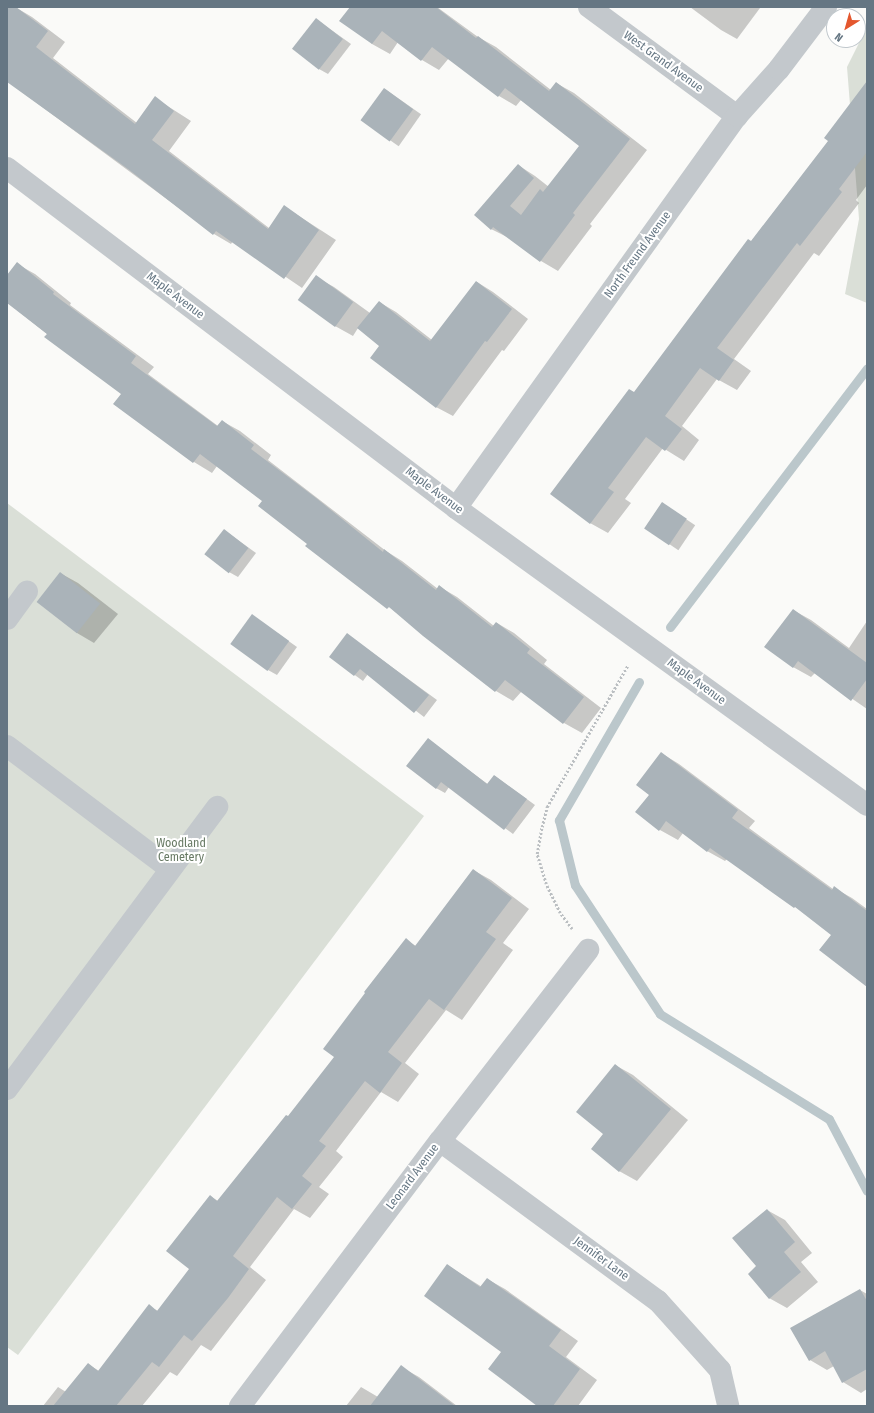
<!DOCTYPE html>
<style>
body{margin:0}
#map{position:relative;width:874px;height:1413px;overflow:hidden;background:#fafaf8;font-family:"Fira Sans Condensed",sans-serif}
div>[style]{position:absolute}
.green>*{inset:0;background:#dadfd7}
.shadow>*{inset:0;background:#0003;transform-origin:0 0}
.stream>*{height:9px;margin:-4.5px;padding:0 4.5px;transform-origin:4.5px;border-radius:4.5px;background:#bbc7cb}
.building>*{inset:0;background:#aab3b9;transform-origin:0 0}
.path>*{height:2.5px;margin-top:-1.25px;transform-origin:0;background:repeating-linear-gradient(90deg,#bbbfc2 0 2px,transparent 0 4px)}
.street>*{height:22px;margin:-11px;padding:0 11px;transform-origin:11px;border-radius:11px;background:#c3c8cc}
span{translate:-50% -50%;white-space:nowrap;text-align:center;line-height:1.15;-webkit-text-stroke:4px #fff;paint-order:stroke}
.street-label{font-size:12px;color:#657683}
.park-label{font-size:12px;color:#687a64}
.frame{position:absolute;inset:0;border:8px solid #657683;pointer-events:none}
.north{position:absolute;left:826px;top:8px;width:40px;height:40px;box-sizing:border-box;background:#fff;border:1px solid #c1c8cd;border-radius:50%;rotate:217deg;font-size:11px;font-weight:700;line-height:16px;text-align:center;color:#657683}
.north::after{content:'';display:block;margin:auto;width:14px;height:18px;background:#e4572e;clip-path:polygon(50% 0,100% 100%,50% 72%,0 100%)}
</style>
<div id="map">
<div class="green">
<i style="clip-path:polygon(867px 27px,867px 303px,845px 294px,859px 219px,847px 67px)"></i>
<i style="clip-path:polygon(7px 503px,424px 816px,18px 1355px,7px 1347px)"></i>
</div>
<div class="shadow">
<i style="clip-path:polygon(15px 7px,32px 17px,65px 42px,53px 58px,137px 123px,155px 98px,191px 121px,169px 151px,269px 228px,285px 207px,336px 240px,302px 288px,233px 241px,231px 244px,214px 234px,7px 81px,7px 17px)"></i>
<i style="clip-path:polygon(351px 7px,437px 7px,478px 37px,496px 47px,551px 90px,556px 83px,574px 93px,647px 150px,590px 224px,592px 226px,558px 271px,541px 261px,509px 238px,491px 229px,518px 165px,535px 176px,549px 187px,581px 146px,521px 100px,516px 106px,499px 96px,449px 58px,439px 70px,422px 60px,398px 42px,390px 54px,372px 44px)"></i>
<i style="clip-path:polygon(690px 7px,758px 7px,760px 8px,737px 39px,721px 30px)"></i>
<i style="clip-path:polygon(316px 19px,351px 44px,328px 74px,319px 69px)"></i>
<i style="clip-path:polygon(867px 83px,867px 185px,856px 200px,859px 203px,819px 256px,814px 253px,734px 359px,751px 371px,737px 390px,717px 379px,682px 426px,699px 440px,684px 461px,663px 448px,625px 499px,631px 503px,608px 533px,590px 523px,634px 393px,829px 141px)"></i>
<i style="left:385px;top:89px;width:44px;height:39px;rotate:35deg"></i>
<i style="clip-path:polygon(17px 264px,35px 274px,71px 303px,70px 305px,154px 367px,148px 374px,218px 426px,222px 421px,240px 431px,271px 455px,268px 460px,386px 551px,402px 561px,438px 589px,440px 587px,457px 597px,494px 626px,497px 623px,514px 633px,547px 660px,544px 664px,601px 708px,582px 733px,564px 723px,522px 691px,513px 701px,496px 691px,309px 544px,263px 501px,217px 466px,212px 473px,194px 462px,114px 404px,122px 394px,7px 302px,7px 276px)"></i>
<i style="clip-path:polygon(316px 277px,334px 287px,370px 313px,379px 302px,396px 312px,432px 340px,477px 282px,493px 292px,528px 319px,504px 351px,502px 350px,453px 416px,436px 407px,380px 346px,358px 328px,353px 336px,335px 326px)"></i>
<i style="left:662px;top:503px;width:40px;height:30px;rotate:34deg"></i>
<i style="clip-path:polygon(224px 530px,256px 553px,238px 577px,229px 572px)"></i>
<i style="clip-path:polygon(60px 573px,78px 583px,118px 614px,94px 643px,77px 633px)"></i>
<i style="clip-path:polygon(793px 610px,811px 620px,849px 648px,867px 621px,867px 709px,815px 673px,811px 677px,793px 667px)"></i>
<i style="clip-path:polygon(252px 615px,297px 647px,277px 675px,268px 670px)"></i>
<i style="clip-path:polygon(348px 635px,437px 700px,424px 717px,368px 674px,363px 681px,330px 657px)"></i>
<i style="clip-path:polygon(428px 740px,489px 785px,495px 776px,535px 805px,513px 834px,449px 787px,445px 793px,436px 788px)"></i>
<i style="clip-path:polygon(661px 753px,679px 764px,755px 821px,749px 828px,833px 889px,834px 888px,852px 898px,867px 909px,867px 984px,833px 934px,809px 916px,727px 859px,725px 861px,707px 851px,683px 833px,678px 840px,660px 830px,637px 812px,650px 794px)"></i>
<i style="clip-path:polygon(473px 870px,491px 880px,529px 909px,503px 943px,513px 950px,462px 1020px,446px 1010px,405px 1063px,419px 1074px,398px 1102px,381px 1092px,336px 1151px,343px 1157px,319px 1187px,329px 1194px,310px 1218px,294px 1209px,250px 1267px,266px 1280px,211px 1351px,201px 1345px,177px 1376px,170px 1372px,142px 1406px,43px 1406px,58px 1387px,66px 1392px,88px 1364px,99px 1371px,149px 1306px,158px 1311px,191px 1269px,210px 1196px,218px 1201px,288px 1117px,336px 1057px,406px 940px,416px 946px)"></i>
<i style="clip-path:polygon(615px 1065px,633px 1075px,688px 1120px,637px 1181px,619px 1171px,604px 1134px)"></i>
<i style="clip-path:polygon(767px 1210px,785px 1220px,812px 1253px,801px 1262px,818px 1282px,787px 1308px,769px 1298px,758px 1267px)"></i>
<i style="clip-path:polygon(447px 1265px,482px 1287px,487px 1279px,505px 1289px,578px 1341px,566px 1357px,597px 1380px,578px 1406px,539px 1406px)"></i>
<i style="clip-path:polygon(860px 1290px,867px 1294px,867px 1389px,861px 1393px,843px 1382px,834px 1366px,827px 1370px,810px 1360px)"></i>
<i style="clip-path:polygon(401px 1367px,419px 1377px,457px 1406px,346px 1406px,361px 1387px,378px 1397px)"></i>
</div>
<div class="stream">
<i style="left:670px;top:627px;width:325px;rotate:-52.7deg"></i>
<i style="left:639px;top:682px;width:160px;rotate:120.1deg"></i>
<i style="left:559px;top:820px;width:67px;rotate:76.2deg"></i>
<i style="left:575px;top:885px;width:154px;rotate:56.6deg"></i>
<i style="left:660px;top:1014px;width:199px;rotate:31.9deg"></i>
<i style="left:829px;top:1119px;width:81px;rotate:62.2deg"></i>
</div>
<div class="building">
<i style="clip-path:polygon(7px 7px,16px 7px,48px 31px,36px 47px,135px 124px,155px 96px,174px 111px,152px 140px,268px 229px,284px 205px,319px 230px,284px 279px,216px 231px,213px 235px,128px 169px,7px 82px)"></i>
<i style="clip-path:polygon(350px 7px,436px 7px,476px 38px,478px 36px,549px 91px,556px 82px,630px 139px,573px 213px,575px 215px,540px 262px,493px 227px,491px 230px,474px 215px,518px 164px,534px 178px,510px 206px,521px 215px,540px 189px,543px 192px,579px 146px,505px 88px,498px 97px,432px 47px,421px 61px,382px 31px,372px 44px,339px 21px)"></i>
<i style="left:316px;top:18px;width:34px;height:39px;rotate:38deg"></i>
<i style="clip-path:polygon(867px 81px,867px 152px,839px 189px,842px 192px,800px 246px,797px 243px,717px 348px,734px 360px,719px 381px,700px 368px,665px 416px,682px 429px,665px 451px,646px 437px,608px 488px,614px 492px,590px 524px,550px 494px,629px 389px,634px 392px,748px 239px,751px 241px,828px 141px,824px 138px)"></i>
<i style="left:384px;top:88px;width:36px;height:40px;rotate:36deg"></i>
<i style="clip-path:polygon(17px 262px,54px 292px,53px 294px,136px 356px,131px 363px,217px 426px,222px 420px,254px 445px,251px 449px,316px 498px,383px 552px,384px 549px,436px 590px,439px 585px,492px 627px,496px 622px,530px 649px,527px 653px,584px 697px,563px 724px,505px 680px,495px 692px,423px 636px,389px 607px,387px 609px,305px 546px,307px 544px,258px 506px,262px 501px,200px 454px,193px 463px,113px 404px,121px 394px,44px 337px,47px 334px,7px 303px,7px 275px)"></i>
<i style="left:316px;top:275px;width:46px;height:31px;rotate:36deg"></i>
<i style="clip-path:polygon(476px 281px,512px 309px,487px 342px,485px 341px,436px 408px,370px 358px,379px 346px,357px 328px,379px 301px,430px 341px)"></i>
<i style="left:662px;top:502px;width:30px;height:32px;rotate:34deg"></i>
<i style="left:224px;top:529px;width:31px;height:32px;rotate:38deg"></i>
<i style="left:60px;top:572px;width:51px;height:38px;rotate:38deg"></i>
<i style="clip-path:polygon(793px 609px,867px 663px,867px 679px,851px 701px,798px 661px,793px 668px,764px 647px)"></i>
<i style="left:252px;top:614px;width:46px;height:37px;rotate:36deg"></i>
<i style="clip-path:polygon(347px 633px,429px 695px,414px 713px,360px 669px,354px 676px,329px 657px)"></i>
<i style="clip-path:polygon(428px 738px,487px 784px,494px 775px,527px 799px,504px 830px,441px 782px,436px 789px,406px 766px)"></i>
<i style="clip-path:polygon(661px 752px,738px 810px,732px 818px,832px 890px,834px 886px,867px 911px,867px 987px,819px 950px,831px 935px,795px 907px,794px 908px,710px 848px,707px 852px,666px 821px,659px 831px,635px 812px,649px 795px,636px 785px)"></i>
<i style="clip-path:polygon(473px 869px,512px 898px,486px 932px,496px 939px,444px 1010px,429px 999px,388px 1052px,402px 1063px,380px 1093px,365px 1081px,319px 1141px,326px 1146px,302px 1176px,312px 1184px,292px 1209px,277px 1197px,233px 1256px,249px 1269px,228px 1298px,192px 1341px,184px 1335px,159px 1367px,152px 1362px,116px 1406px,53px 1406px,88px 1363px,98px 1371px,149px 1304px,157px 1311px,189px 1269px,166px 1251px,210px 1195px,217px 1201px,286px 1115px,288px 1116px,334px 1057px,323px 1049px,365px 993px,364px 992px,406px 938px,415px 946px)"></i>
<i style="clip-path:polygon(615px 1064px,671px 1109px,619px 1172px,591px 1149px,603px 1134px,576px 1112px)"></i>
<i style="clip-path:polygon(767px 1209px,795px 1242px,784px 1252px,801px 1272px,769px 1299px,748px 1274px,756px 1266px,732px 1238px)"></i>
<i style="clip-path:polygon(447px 1264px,480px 1287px,487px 1278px,561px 1330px,549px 1346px,580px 1369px,553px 1406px,537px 1406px,488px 1369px,501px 1352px,424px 1296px)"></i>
<i style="clip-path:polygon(860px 1289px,867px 1301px,867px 1369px,842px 1383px,825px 1351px,809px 1361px,790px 1328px)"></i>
<i style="clip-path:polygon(401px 1365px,455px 1406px,370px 1406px)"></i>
</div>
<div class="path">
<i style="left:572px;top:929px;width:20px;rotate:-127deg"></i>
<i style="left:560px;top:913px;width:32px;rotate:-116deg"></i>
<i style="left:546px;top:884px;width:31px;rotate:-107deg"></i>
<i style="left:537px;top:854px;width:27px;rotate:-80deg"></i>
<i style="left:542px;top:827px;width:21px;rotate:-76deg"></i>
<i style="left:547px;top:807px;width:163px;rotate:-60.3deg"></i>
</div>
<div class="street">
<i style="left:589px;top:7px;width:184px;rotate:36.4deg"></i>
<i style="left:7px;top:168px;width:563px;rotate:37.13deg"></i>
<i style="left:456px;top:508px;width:507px;rotate:35.85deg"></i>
<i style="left:456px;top:508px;width:482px;rotate:-54.4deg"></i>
<i style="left:737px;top:116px;width:63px;rotate:-48.2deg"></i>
<i style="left:779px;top:69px;width:78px;rotate:-52.8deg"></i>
<i style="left:7px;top:619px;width:34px;rotate:-54deg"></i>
<i style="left:7px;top:746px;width:204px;rotate:37deg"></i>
<i style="left:7px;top:1089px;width:352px;rotate:-53.3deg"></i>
<i style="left:440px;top:1141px;width:270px;rotate:36.3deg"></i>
<i style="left:658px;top:1301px;width:93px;rotate:48.1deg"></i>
<i style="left:720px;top:1370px;width:37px;rotate:77deg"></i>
<i style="left:240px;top:1406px;width:332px;rotate:-53deg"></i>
<i style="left:440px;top:1141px;width:242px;rotate:-52.2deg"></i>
</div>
<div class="street-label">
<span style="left:663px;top:62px;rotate:36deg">West Grand Avenue</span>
<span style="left:638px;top:255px;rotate:-54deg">North Freund Avenue</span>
<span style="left:175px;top:296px;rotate:37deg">Maple Avenue</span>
<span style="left:434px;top:491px;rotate:37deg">Maple Avenue</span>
<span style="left:696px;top:682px;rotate:36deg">Maple Avenue</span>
<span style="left:413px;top:1177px;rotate:-53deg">Leonard Avenue</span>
<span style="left:601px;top:1259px;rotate:36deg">Jennifer Lane</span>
</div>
<div class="park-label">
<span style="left:181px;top:851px">Woodland<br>Cemetery</span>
</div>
<div class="frame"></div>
<div class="north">N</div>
</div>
